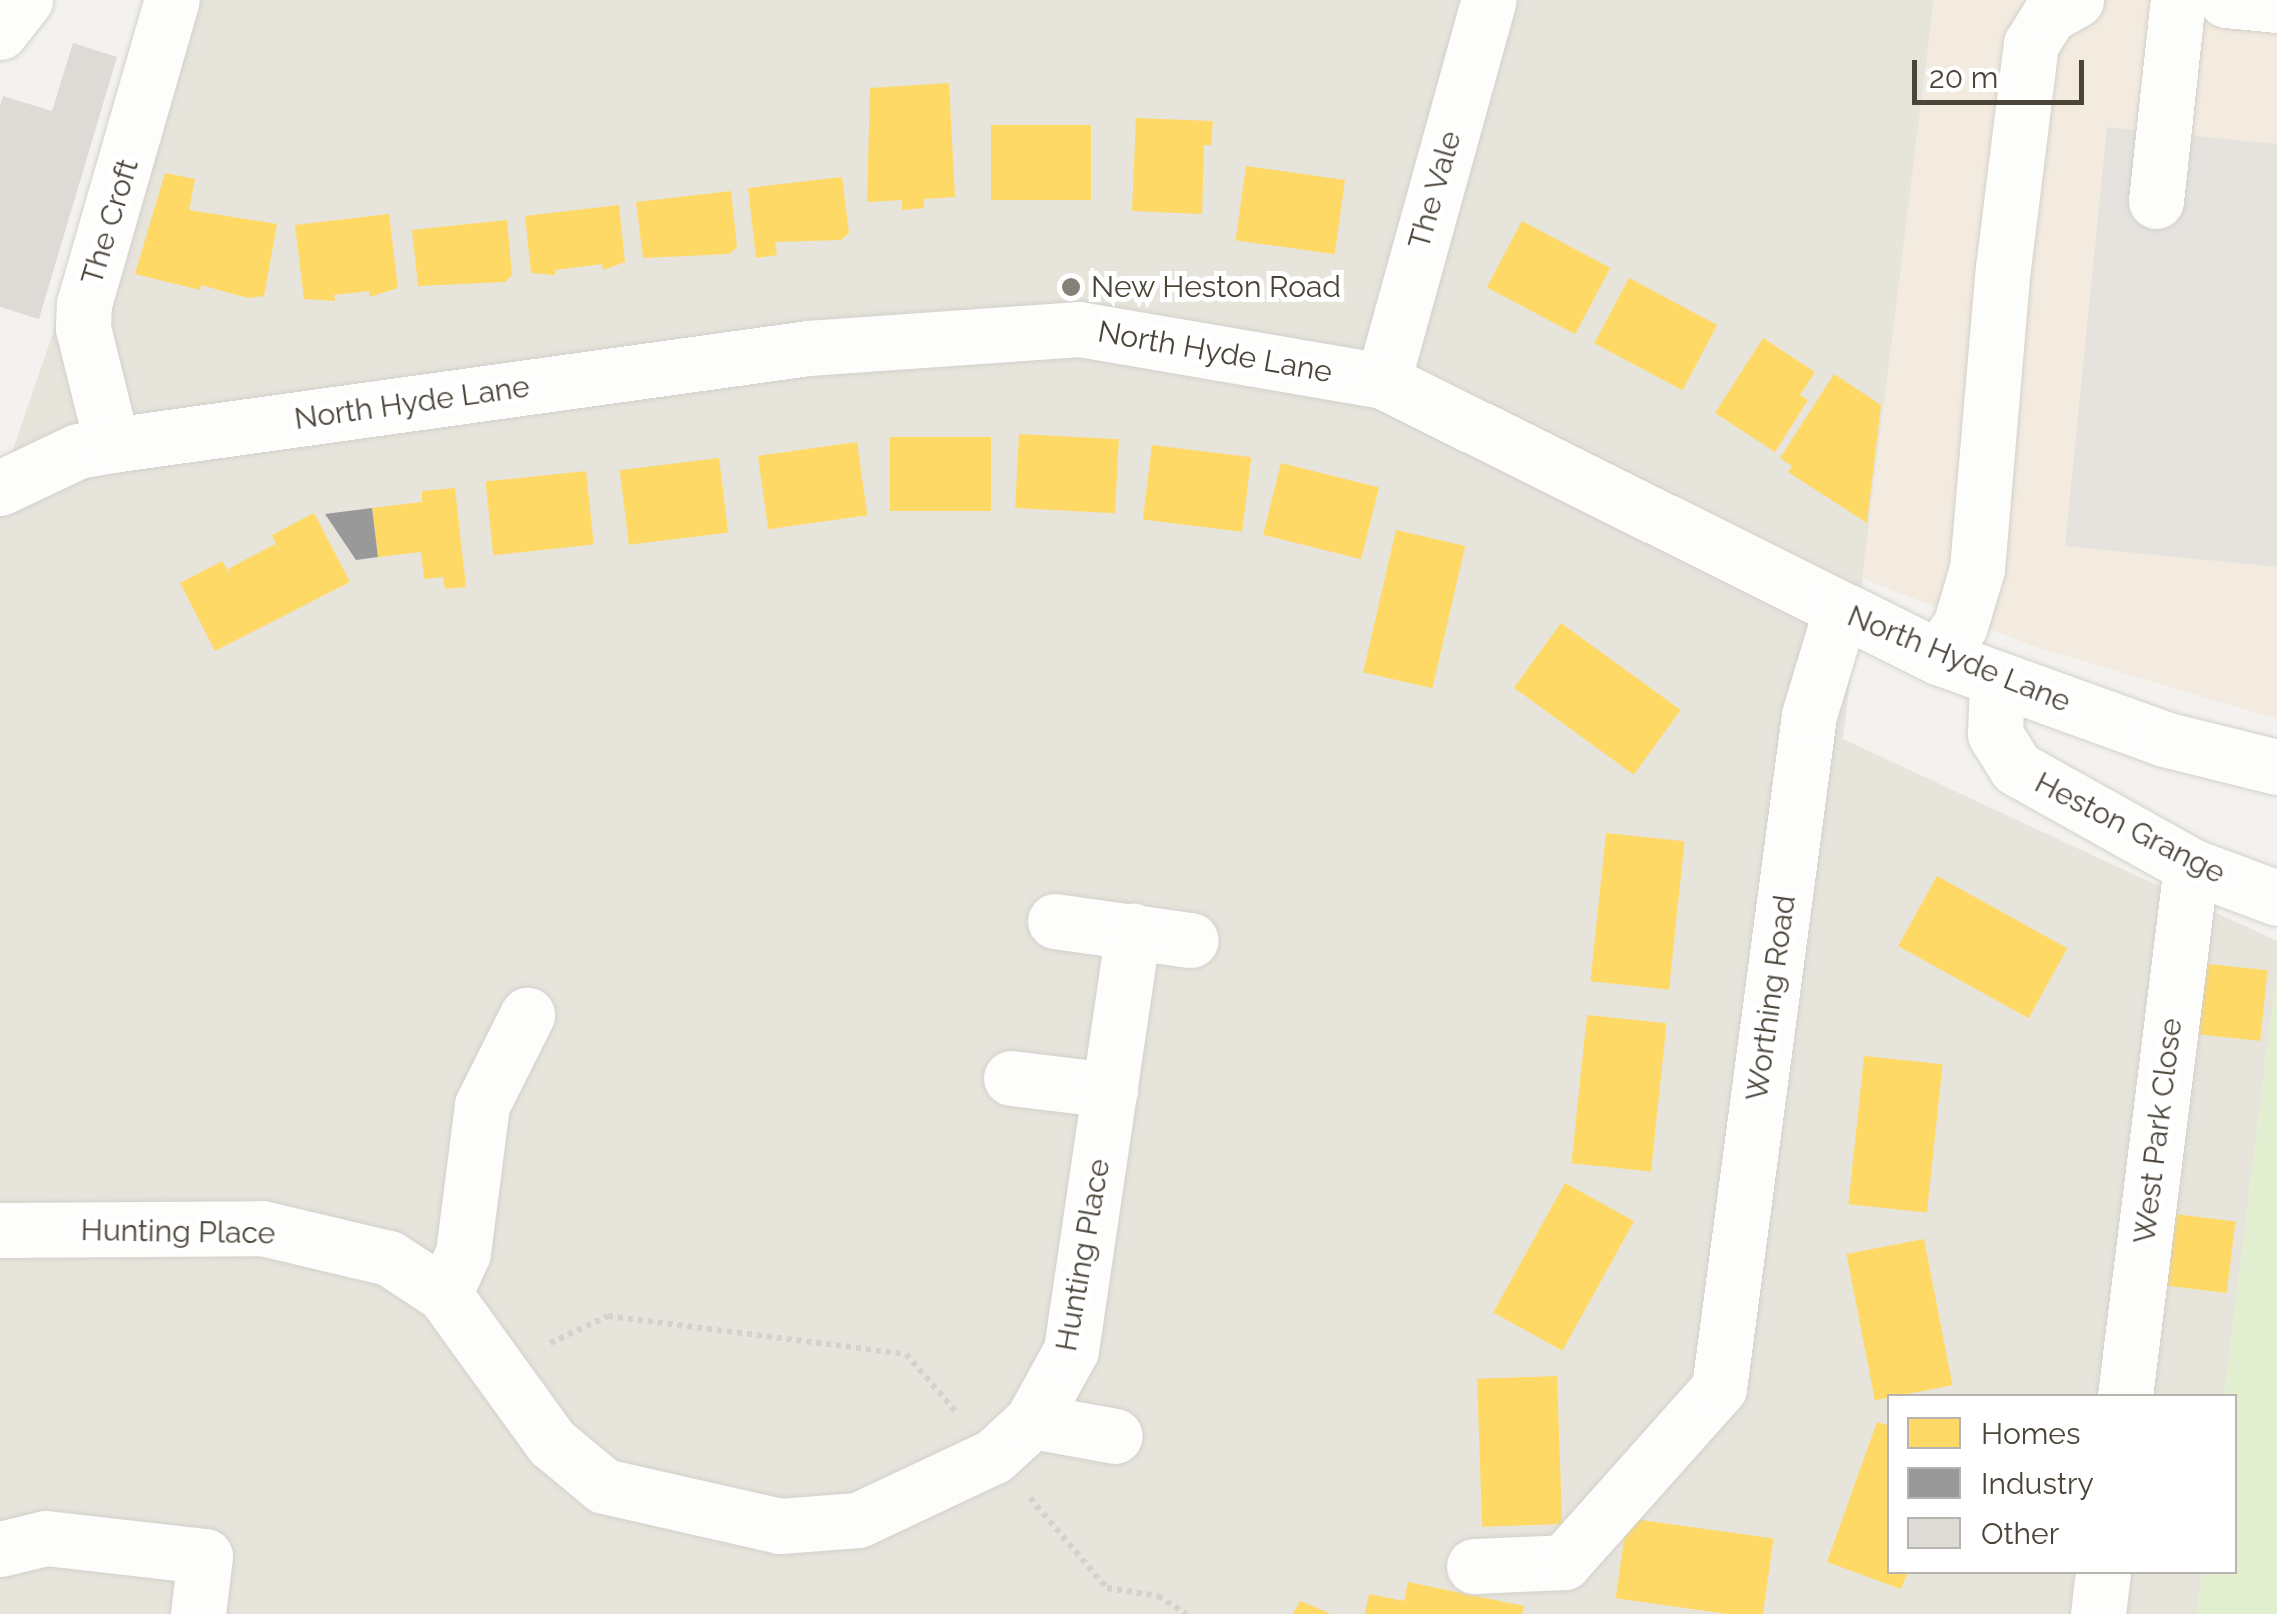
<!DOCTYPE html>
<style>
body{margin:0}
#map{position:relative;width:2277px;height:1614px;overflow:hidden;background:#f4f2ee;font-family:Raleway,sans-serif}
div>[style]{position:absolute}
.residential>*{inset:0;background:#e7e4dc}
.commercial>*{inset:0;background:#f3ebdf}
.green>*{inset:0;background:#e1eecf}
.parking>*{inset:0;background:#e6e3df}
.homes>*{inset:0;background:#ffd966;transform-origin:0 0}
.industry>*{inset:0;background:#999}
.building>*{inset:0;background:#dedbd6}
.path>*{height:6px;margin-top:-3px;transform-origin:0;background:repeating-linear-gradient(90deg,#d3d2cc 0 5px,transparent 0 10px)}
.roads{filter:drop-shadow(0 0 2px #d2d0cb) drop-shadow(0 0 2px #d2d0cb)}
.minor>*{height:55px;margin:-27.5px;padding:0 27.5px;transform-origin:27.5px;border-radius:27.5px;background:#fdfdfc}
.dots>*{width:28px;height:28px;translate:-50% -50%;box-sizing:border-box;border:5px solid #fff;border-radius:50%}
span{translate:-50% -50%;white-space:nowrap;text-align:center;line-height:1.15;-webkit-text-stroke:10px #fff;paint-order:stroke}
.street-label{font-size:30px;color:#4b4439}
.poi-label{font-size:30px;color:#4b4439}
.left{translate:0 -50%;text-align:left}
.legend{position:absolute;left:1887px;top:1394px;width:350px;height:180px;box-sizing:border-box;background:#fff;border:2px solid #b7b4b0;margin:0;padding:12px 18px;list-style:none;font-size:30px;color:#4b4439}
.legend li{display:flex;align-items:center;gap:20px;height:50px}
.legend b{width:50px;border:2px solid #b7b4b0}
.scale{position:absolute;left:1912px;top:60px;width:172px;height:45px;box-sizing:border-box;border:5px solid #4b4439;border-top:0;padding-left:12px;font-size:30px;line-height:35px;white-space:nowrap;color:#4b4439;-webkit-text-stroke:8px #fff;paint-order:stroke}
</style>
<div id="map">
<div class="residential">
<i style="clip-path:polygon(151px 0,1934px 0,1843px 739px,2277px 941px,2277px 970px,2224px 1396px,1890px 1396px,1890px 1572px,2202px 1572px,2197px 1614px,0 1614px,0 488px,122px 130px)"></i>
</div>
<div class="commercial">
<i style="clip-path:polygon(1934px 0,2277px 0,2277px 719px,2033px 646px,1862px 578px)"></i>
</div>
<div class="green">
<i style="clip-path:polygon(2277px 970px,2277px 1614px,2197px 1614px,2202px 1572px,2234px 1572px,2234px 1396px,2224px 1396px)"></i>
</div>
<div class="parking">
<i style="clip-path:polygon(2107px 127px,2277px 144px,2277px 567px,2065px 546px)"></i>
</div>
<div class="homes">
<i style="clip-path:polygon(949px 83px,955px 197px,924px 199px,924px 208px,902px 210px,902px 200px,867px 202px,870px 88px)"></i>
<i style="clip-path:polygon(1136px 118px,1213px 121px,1211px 145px,1204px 145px,1202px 214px,1132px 211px)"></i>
<i style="left:991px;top:125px;width:100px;height:75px"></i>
<i style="left:1246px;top:166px;width:100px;height:75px;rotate:8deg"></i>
<i style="clip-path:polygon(165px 173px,195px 179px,189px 210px,277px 224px,264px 296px,248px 298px,201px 285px,200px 290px,135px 274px)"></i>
<i style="clip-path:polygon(842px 177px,849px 233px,841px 240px,775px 242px,777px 255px,756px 258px,748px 188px)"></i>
<i style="clip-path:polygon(731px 191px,737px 247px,729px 254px,643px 258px,636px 202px)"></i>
<i style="clip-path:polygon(619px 205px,625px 262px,603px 270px,602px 264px,555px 270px,555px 275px,531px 273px,525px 216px)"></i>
<i style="clip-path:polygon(389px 214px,398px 288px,369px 297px,369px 291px,334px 295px,335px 301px,304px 299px,295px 225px)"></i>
<i style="clip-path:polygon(507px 220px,512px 275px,505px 282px,418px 286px,412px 230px)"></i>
<i style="left:1522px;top:221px;width:100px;height:75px;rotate:28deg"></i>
<i style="left:1629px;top:278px;width:100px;height:74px;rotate:28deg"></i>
<i style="clip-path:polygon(1763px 338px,1815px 372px,1800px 395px,1808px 400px,1775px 452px,1715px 413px)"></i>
<i style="clip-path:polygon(1834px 374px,1881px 405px,1867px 523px,1788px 472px,1792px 466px,1780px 458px)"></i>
<i style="left:1019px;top:434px;width:100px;height:74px;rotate:3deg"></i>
<i style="left:991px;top:437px;width:74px;height:101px;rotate:90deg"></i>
<i style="left:857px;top:442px;width:74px;height:100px;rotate:82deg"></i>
<i style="left:1152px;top:445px;width:100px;height:75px;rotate:7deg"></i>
<i style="left:719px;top:458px;width:75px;height:100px;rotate:83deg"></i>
<i style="left:1281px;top:463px;width:101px;height:74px;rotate:14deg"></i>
<i style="left:586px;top:471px;width:74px;height:101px;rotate:84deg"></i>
<i style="clip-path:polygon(455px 488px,466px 587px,445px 589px,443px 577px,424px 579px,421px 552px,378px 557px,372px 508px,422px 502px,422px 491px)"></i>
<i style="clip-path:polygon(314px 513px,350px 582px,215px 651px,180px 583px,222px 561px,233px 580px,228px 569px,275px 544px,281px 555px,272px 535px)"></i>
<i style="left:1396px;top:530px;width:71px;height:146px;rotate:13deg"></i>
<i style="left:1561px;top:623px;width:148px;height:80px;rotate:36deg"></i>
<i style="left:1606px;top:833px;width:79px;height:149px;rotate:6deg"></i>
<i style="left:1937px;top:876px;width:149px;height:80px;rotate:29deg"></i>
<i style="left:2198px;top:963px;width:70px;height:71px;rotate:6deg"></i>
<i style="left:1587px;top:1015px;width:80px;height:149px;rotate:6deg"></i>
<i style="left:1864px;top:1056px;width:79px;height:149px;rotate:6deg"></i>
<i style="left:1565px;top:1183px;width:79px;height:148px;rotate:29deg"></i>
<i style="left:2166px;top:1213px;width:70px;height:72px;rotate:7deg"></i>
<i style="left:1924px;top:1239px;width:149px;height:79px;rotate:79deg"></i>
<i style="left:1557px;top:1376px;width:148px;height:80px;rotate:88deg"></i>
<i style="clip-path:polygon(1877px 1422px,1890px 1426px,1890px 1572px,1908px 1572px,1901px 1589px,1827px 1562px)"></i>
<i style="left:1627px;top:1518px;width:148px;height:81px;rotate:8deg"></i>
<i style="clip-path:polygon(1408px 1582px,1524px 1606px,1522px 1614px,1365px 1614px,1369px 1594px,1404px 1601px)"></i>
<i style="clip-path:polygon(1300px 1601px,1331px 1614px,1293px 1614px)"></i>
</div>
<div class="industry">
<i style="clip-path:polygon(372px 508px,378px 557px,356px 560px,325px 514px)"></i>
</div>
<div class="building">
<i style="clip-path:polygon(73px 43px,117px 57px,39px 319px,0 307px,0 106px,3px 96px,52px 111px)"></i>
</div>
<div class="path">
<i style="left:550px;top:1343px;width:64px;rotate:-25deg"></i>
<i style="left:608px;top:1316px;width:300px;rotate:7.3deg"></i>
<i style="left:906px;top:1354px;width:78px;rotate:49.2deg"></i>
<i style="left:1030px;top:1498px;width:118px;rotate:49.5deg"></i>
<i style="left:1107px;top:1588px;width:52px;rotate:8.9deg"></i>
<i style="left:1158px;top:1596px;width:34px;rotate:32deg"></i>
</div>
<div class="roads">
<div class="minor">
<i style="left:2226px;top:0;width:51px;rotate:5.6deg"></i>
<i style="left:0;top:32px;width:41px;rotate:-52deg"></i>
<i style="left:2156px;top:201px;width:202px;rotate:-83.8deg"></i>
<i style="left:1383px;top:381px;width:395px;rotate:-74.5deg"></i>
<i style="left:112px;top:445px;width:121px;rotate:-103.9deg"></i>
<i style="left:83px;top:328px;width:24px;rotate:-88deg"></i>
<i style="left:84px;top:304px;width:316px;rotate:-73.9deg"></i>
<i style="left:0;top:488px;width:86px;rotate:-25.4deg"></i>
<i style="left:78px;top:451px;width:35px;rotate:-10deg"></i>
<i style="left:112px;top:445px;width:703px;rotate:-7.93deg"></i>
<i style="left:808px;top:348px;width:272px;rotate:-4deg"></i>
<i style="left:1079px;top:329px;width:308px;rotate:9.7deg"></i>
<i style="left:1383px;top:381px;width:620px;rotate:26.44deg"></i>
<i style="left:1938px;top:657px;width:240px;rotate:19.9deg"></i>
<i style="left:2164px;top:739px;width:116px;rotate:13.9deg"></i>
<i style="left:1938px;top:657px;width:38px;rotate:-55deg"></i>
<i style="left:1960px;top:626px;width:59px;rotate:-73.4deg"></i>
<i style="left:1977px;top:569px;width:302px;rotate:-85.1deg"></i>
<i style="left:2003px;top:268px;width:226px;rotate:-82.9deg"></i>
<i style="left:2031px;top:44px;width:34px;rotate:-58deg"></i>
<i style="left:2049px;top:15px;width:31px;rotate:-29deg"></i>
<i style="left:1997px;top:680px;width:54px;rotate:92.1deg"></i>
<i style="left:1995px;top:734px;width:40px;rotate:58deg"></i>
<i style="left:2016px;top:768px;width:201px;rotate:29.2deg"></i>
<i style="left:2191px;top:866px;width:92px;rotate:20.4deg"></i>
<i style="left:1055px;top:921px;width:137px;rotate:8deg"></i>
<i style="left:1011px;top:1078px;width:100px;rotate:6.9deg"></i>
<i style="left:0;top:1230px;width:262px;rotate:-0.4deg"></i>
<i style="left:262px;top:1228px;width:130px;rotate:13.3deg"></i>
<i style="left:389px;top:1258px;width:66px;rotate:33.2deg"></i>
<i style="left:444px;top:1294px;width:184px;rotate:54.1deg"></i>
<i style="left:552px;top:1443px;width:67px;rotate:39.6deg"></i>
<i style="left:604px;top:1486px;width:180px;rotate:12.8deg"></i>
<i style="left:780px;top:1526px;width:78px;rotate:-4.4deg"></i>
<i style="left:858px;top:1520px;width:150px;rotate:-25.2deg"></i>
<i style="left:994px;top:1456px;width:52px;rotate:-42.6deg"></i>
<i style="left:1032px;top:1421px;width:81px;rotate:-61.2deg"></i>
<i style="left:1071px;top:1350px;width:424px;rotate:-81.6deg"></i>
<i style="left:444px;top:1294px;width:45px;rotate:-65.1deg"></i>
<i style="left:463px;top:1253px;width:149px;rotate:-82.7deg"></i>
<i style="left:482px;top:1105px;width:101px;rotate:-63.4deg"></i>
<i style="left:2125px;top:1396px;width:534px;rotate:-82.9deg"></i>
<i style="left:1032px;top:1421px;width:84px;rotate:10.2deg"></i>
<i style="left:0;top:1549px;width:47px;rotate:-13.4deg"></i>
<i style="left:46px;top:1538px;width:160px;rotate:6.5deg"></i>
<i style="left:205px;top:1556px;width:58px;rotate:96.9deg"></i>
<i style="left:1474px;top:1566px;width:90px;rotate:-2.5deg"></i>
<i style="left:1564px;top:1562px;width:233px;rotate:-48.3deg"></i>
<i style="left:1719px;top:1388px;width:679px;rotate:-82.38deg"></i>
<i style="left:1809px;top:715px;width:108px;rotate:-73.2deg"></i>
<i style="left:2098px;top:1614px;width:42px;rotate:-83.2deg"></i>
</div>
</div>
<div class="dots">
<i style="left:1071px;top:287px;background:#868178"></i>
</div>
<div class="street-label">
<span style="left:1435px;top:190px;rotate:-74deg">The Vale</span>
<span style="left:110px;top:222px;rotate:-73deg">The Croft</span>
<span style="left:1215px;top:352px;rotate:10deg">North Hyde Lane</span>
<span style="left:412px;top:403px;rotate:-8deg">North Hyde Lane</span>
<span style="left:1959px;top:659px;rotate:22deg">North Hyde Lane</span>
<span style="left:2130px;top:828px;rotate:27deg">Heston Grange</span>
<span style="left:1771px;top:998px;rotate:-82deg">Worthing Road</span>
<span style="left:2158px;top:1131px;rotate:-83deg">West Park Close</span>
<span style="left:178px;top:1232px;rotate:1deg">Hunting Place</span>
<span style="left:1083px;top:1255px;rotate:-80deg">Hunting Place</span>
</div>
<div class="poi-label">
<span class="left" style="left:1091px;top:287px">New Heston Road</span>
</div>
<ul class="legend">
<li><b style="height:28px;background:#ffd966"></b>Homes</li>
<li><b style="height:28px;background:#999"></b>Industry</li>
<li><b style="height:28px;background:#dedbd6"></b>Other</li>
</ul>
<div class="scale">20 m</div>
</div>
